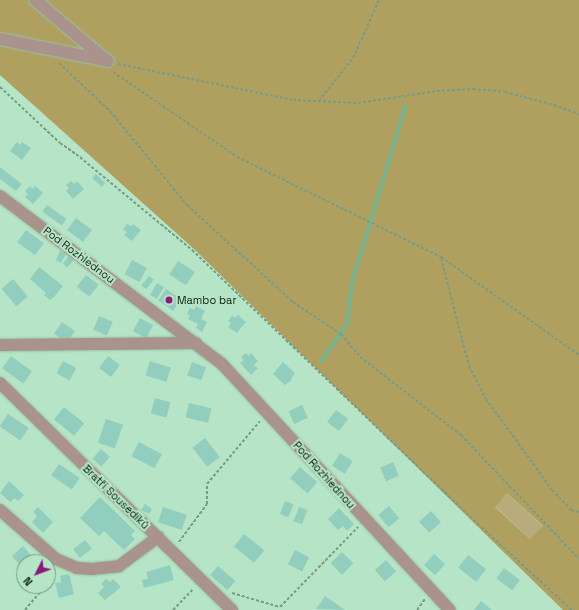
<!DOCTYPE html>
<meta charset="utf-8">
<style>
body{margin:0}
#map{position:relative;width:579px;height:610px;overflow:hidden;background:#b5e5c6;font-family:"Space Grotesk",sans-serif}
div>[style]{position:absolute}
.green>*{inset:0;background:#b8ac7c;transform-origin:0 0}
.forest>*{inset:0;background:#afa060}
.stream>*{height:3.5px;margin:-1.75px;padding:0 1.75px;transform-origin:1.75px;border-radius:1.75px;background:#76b48d}
.building>*{inset:0;background:#92cebd;transform-origin:0 0}
.path>*{height:2px;margin-top:-1px;transform-origin:0;background:repeating-linear-gradient(90deg,#779b84 0 3px,transparent 0 5px)}
.roads{filter:drop-shadow(0 0 1px #97c2a6) drop-shadow(0 0 1px #97c2a6)}
.minor>*{height:12px;margin:-6px;padding:0 6px;transform-origin:6px;border-radius:6px;background:#ab938d}
.dots>*{width:11px;height:11px;translate:-50% -50%;box-sizing:border-box;border:2px solid #b5e5c6;border-radius:50%}
span{translate:-50% -50%;white-space:nowrap;text-align:center;line-height:1.15;-webkit-text-stroke:4px #b5e5c6;paint-order:stroke}
.street-label{font-size:11px;color:#0f2116}
.poi-label{font-size:11px;color:#0f2116}
.left{translate:0 -50%;text-align:left}
.north{position:absolute;left:16px;top:554px;width:40px;height:40px;box-sizing:border-box;background:#b5e5c6;border:1px solid #739780;border-radius:50%;rotate:228deg;font-size:11px;font-weight:700;line-height:16px;text-align:center;color:#0f2116}
.north::after{content:'';display:block;margin:auto;width:14px;height:18px;background:#8d1a7b;clip-path:polygon(50% 0,100% 100%,50% 72%,0 100%)}
</style>
<div id="map">
<div class="green">
<i style="left:507px;top:493px;width:49px;height:18px;rotate:43deg"></i>
</div>
<div class="forest">
<i style="clip-path:polygon(evenodd,0 0,579px 0,579px 610px,563px 610px,194px 249px,0 75px,0 0,507px 493px,543px 526px,530px 539px,495px 507px,507px 493px)"></i>
</div>
<div class="stream">
<i style="left:321px;top:362px;width:46px;rotate:-55.6deg"></i>
<i style="left:347px;top:324px;width:41px;rotate:-83deg"></i>
<i style="left:352px;top:283px;width:184px;rotate:-73.2deg"></i>
</div>
<div class="building">
<i style="clip-path:polygon(17px 142px,20px 145px,22px 142px,31px 148px,22px 160px,10px 151px)"></i>
<i style="clip-path:polygon(0 167px,22px 184px,16px 191px,0 179px)"></i>
<i style="clip-path:polygon(96px 174px,105px 183px,102px 187px,92px 178px)"></i>
<i style="clip-path:polygon(71px 181px,74px 184px,77px 181px,84px 189px,73px 199px,66px 191px,69px 188px,66px 185px)"></i>
<i style="clip-path:polygon(30px 186px,33px 189px,35px 186px,43px 193px,33px 204px,25px 197px,28px 194px,25px 191px)"></i>
<i style="left:47px;top:205px;width:24px;height:8px;rotate:36deg"></i>
<i style="left:76px;top:218px;width:20px;height:15px;rotate:37deg"></i>
<i style="clip-path:polygon(127px 224px,131px 226px,133px 224px,141px 230px,132px 241px,124px 235px,127px 232px,123px 229px)"></i>
<i style="left:26px;top:230px;width:22px;height:15px;rotate:36deg"></i>
<i style="clip-path:polygon(60px 251px,66px 254px,61px 263px,56px 260px)"></i>
<i style="left:69px;top:256px;width:6px;height:10px;rotate:39deg"></i>
<i style="left:132px;top:260px;width:17px;height:16px;rotate:28deg"></i>
<i style="left:178px;top:261px;width:20px;height:16px;rotate:33deg"></i>
<i style="clip-path:polygon(39px 267px,63px 286px,53px 298px,50px 300px,44px 295px,46px 293px,30px 279px)"></i>
<i style="left:86px;top:275px;width:16px;height:15px;rotate:38deg"></i>
<i style="left:149px;top:276px;width:6px;height:12px;rotate:39deg"></i>
<i style="left:13px;top:279px;width:23px;height:15px;rotate:50deg"></i>
<i style="left:157px;top:283px;width:8px;height:14px;rotate:30deg"></i>
<i style="left:166px;top:289px;width:18px;height:14px;rotate:34deg"></i>
<i style="clip-path:polygon(196px 306px,205px 311px,201px 319px,207px 322px,202px 332px,196px 328px,198px 324px,188px 319px,190px 316px,187px 314px,190px 308px,194px 310px)"></i>
<i style="clip-path:polygon(238px 315px,246px 322px,237px 333px,228px 327px,231px 323px,228px 321px,232px 316px,235px 318px)"></i>
<i style="left:99px;top:316px;width:15px;height:15px;rotate:23deg"></i>
<i style="left:140px;top:318px;width:15px;height:15px;rotate:28deg"></i>
<i style="left:62px;top:322px;width:16px;height:14px;rotate:35deg"></i>
<i style="clip-path:polygon(246px 353px,249px 356px,251px 353px,258px 361px,254px 365px,258px 368px,251px 375px,240px 363px,244px 360px,241px 357px)"></i>
<i style="left:11px;top:356px;width:26px;height:15px;rotate:36deg"></i>
<i style="left:108px;top:356px;width:15px;height:15px;rotate:37deg"></i>
<i style="left:63px;top:361px;width:15px;height:14px;rotate:28deg"></i>
<i style="left:150px;top:361px;width:22px;height:15px;rotate:18deg"></i>
<i style="left:192px;top:362px;width:15px;height:14px;rotate:20deg"></i>
<i style="clip-path:polygon(283px 362px,295px 373px,291px 379px,292px 380px,285px 385px,273px 374px)"></i>
<i style="left:155px;top:398px;width:16px;height:16px;rotate:15deg"></i>
<i style="left:189px;top:403px;width:23px;height:15px;rotate:13deg"></i>
<i style="left:302px;top:405px;width:14px;height:15px;rotate:65deg"></i>
<i style="left:64px;top:407px;width:26px;height:16px;rotate:39deg"></i>
<i style="left:336px;top:410px;width:15px;height:15px;rotate:37deg"></i>
<i style="left:8px;top:414px;width:25px;height:15px;rotate:34deg"></i>
<i style="left:106px;top:419px;width:18px;height:25px;rotate:19deg"></i>
<i style="left:205px;top:438px;width:24px;height:16px;rotate:52deg"></i>
<i style="left:139px;top:442px;width:26px;height:16px;rotate:28deg"></i>
<i style="left:101px;top:449px;width:12px;height:13px;rotate:42deg"></i>
<i style="left:340px;top:453px;width:15px;height:15px;rotate:32deg"></i>
<i style="left:393px;top:462px;width:15px;height:14px;rotate:67deg"></i>
<i style="left:59px;top:464px;width:25px;height:14px;rotate:34deg"></i>
<i style="left:300px;top:467px;width:23px;height:15px;rotate:41deg"></i>
<i style="clip-path:polygon(9px 481px,24px 495px,18px 501px,15px 498px,10px 502px,0 493px)"></i>
<i style="clip-path:polygon(100px 497px,135px 531px,131px 535px,135px 539px,124px 550px,104px 531px,99px 536px,80px 518px)"></i>
<i style="left:285px;top:501px;width:9px;height:14px;rotate:21deg"></i>
<i style="clip-path:polygon(145px 504px,152px 509px,149px 514px,141px 510px)"></i>
<i style="left:389px;top:506px;width:16px;height:14px;rotate:50deg"></i>
<i style="clip-path:polygon(38px 507px,53px 522px,43px 533px,32px 522px,37px 516px,33px 512px)"></i>
<i style="left:163px;top:507px;width:25px;height:16px;rotate:18deg"></i>
<i style="left:299px;top:507px;width:9px;height:15px;rotate:21deg"></i>
<i style="clip-path:polygon(339px 508px,354px 524px,347px 531px,343px 526px,338px 530px,328px 519px)"></i>
<i style="left:431px;top:511px;width:15px;height:16px;rotate:48deg"></i>
<i style="left:244px;top:534px;width:26px;height:16px;rotate:39deg"></i>
<i style="left:85px;top:540px;width:11px;height:15px;rotate:52deg"></i>
<i style="clip-path:polygon(23px 546px,36px 561px,24px 562px,24px 570px,12px 556px)"></i>
<i style="left:295px;top:550px;width:16px;height:16px;rotate:27deg"></i>
<i style="left:342px;top:552px;width:16px;height:16px;rotate:45deg"></i>
<i style="left:434px;top:554px;width:15px;height:15px;rotate:42deg"></i>
<i style="left:468px;top:555px;width:23px;height:16px;rotate:38deg"></i>
<i style="left:386px;top:560px;width:15px;height:15px;rotate:48deg"></i>
<i style="clip-path:polygon(170px 565px,174px 580px,144px 588px,142px 580px,148px 579px,146px 572px)"></i>
<i style="left:218px;top:566px;width:23px;height:12px;rotate:41deg"></i>
<i style="left:504px;top:568px;width:20px;height:13px;rotate:37deg"></i>
<i style="clip-path:polygon(69px 574px,74px 594px,59px 598px,55px 583px,61px 582px,60px 576px)"></i>
<i style="clip-path:polygon(106px 579px,110px 582px,113px 579px,121px 587px,105px 600px,98px 593px,104px 587px,101px 584px)"></i>
<i style="clip-path:polygon(325px 596px,345px 610px,316px 609px)"></i>
<i style="clip-path:polygon(481px 601px,487px 606px,492px 610px,474px 610px)"></i>
</div>
<div class="path">
<i style="left:59px;top:63px;width:70px;rotate:43.3deg"></i>
<i style="left:110px;top:111px;width:122px;rotate:50.7deg"></i>
<i style="left:187px;top:205px;width:144px;rotate:42.5deg"></i>
<i style="left:293px;top:302px;width:58px;rotate:33.7deg"></i>
<i style="left:341px;top:334px;width:30px;rotate:50deg"></i>
<i style="left:360px;top:357px;width:128px;rotate:37.7deg"></i>
<i style="left:461px;top:435px;width:171px;rotate:46.4deg"></i>
<i style="left:118px;top:64px;width:179px;rotate:11.6deg"></i>
<i style="left:293px;top:100px;width:65px;rotate:2.6deg"></i>
<i style="left:358px;top:103px;width:80px;rotate:-8.6deg"></i>
<i style="left:437px;top:91px;width:36px;rotate:-3deg"></i>
<i style="left:473px;top:89px;width:32px;rotate:5deg"></i>
<i style="left:505px;top:92px;width:51px;rotate:14.9deg"></i>
<i style="left:554px;top:105px;width:27px;rotate:20deg"></i>
<i style="left:113px;top:72px;width:150px;rotate:34.4deg"></i>
<i style="left:237px;top:157px;width:227px;rotate:26.1deg"></i>
<i style="left:441px;top:257px;width:169px;rotate:35.4deg"></i>
<i style="left:0;top:87px;width:82px;rotate:43deg"></i>
<i style="left:60px;top:143px;width:19px;rotate:35deg"></i>
<i style="left:76px;top:154px;width:151px;rotate:39.6deg"></i>
<i style="left:192px;top:250px;width:400px;rotate:43.8deg"></i>
<i style="left:481px;top:527px;width:123px;rotate:42.4deg"></i>
<i style="left:319px;top:101px;width:55px;rotate:-51.7deg"></i>
<i style="left:353px;top:58px;width:64px;rotate:-65.9deg"></i>
<i style="left:441px;top:258px;width:112px;rotate:75.5deg"></i>
<i style="left:469px;top:366px;width:37px;rotate:63deg"></i>
<i style="left:486px;top:399px;width:112px;rotate:54deg"></i>
<i style="left:552px;top:490px;width:28px;rotate:46deg"></i>
<i style="left:571px;top:510px;width:8px;rotate:14deg"></i>
<i style="left:179px;top:542px;width:47px;rotate:-53.6deg"></i>
<i style="left:207px;top:504px;width:20px;rotate:-90deg"></i>
<i style="left:207px;top:484px;width:82px;rotate:-49.9deg"></i>
<i style="left:48px;top:581px;width:13px;rotate:-58deg"></i>
<i style="left:232px;top:593px;width:50px;rotate:16.3deg"></i>
<i style="left:280px;top:607px;width:112px;rotate:-45.7deg"></i>
<i style="left:25px;top:610px;width:31px;rotate:-50deg"></i>
<i style="left:173px;top:610px;width:30px;rotate:-46deg"></i>
<i style="left:417px;top:610px;width:14px;rotate:-54deg"></i>
</div>
<div class="roads">
<div class="minor">
<i style="left:35px;top:0;width:94px;rotate:40.3deg"></i>
<i style="left:0;top:39px;width:110px;rotate:11.5deg"></i>
<i style="left:0;top:196px;width:278px;rotate:37.1deg"></i>
<i style="left:222px;top:364px;width:335px;rotate:47.2deg"></i>
<i style="left:0;top:345px;width:196px;rotate:-0.6deg"></i>
<i style="left:0;top:383px;width:325px;rotate:44.4deg"></i>
<i style="left:0;top:510px;width:74px;rotate:41.2deg"></i>
<i style="left:56px;top:559px;width:23px;rotate:23deg"></i>
<i style="left:77px;top:568px;width:15px;rotate:4deg"></i>
<i style="left:92px;top:569px;width:27px;rotate:-6deg"></i>
<i style="left:119px;top:566px;width:49px;rotate:-36.6deg"></i>
</div>
</div>
<div class="dots">
<i style="left:169px;top:300px;background:#8d1a7b"></i>
</div>
<div class="street-label">
<span style="left:79px;top:255px;rotate:37deg">Pod Rozhlednou</span>
<span style="left:324px;top:475px;rotate:48deg">Pod Rozhlednou</span>
<span style="left:116px;top:497px;rotate:44deg">Bratří Sousedíků</span>
</div>
<div class="poi-label">
<span class="left" style="left:177px;top:300px">Mambo bar</span>
</div>
<div class="north">N</div>
</div>
